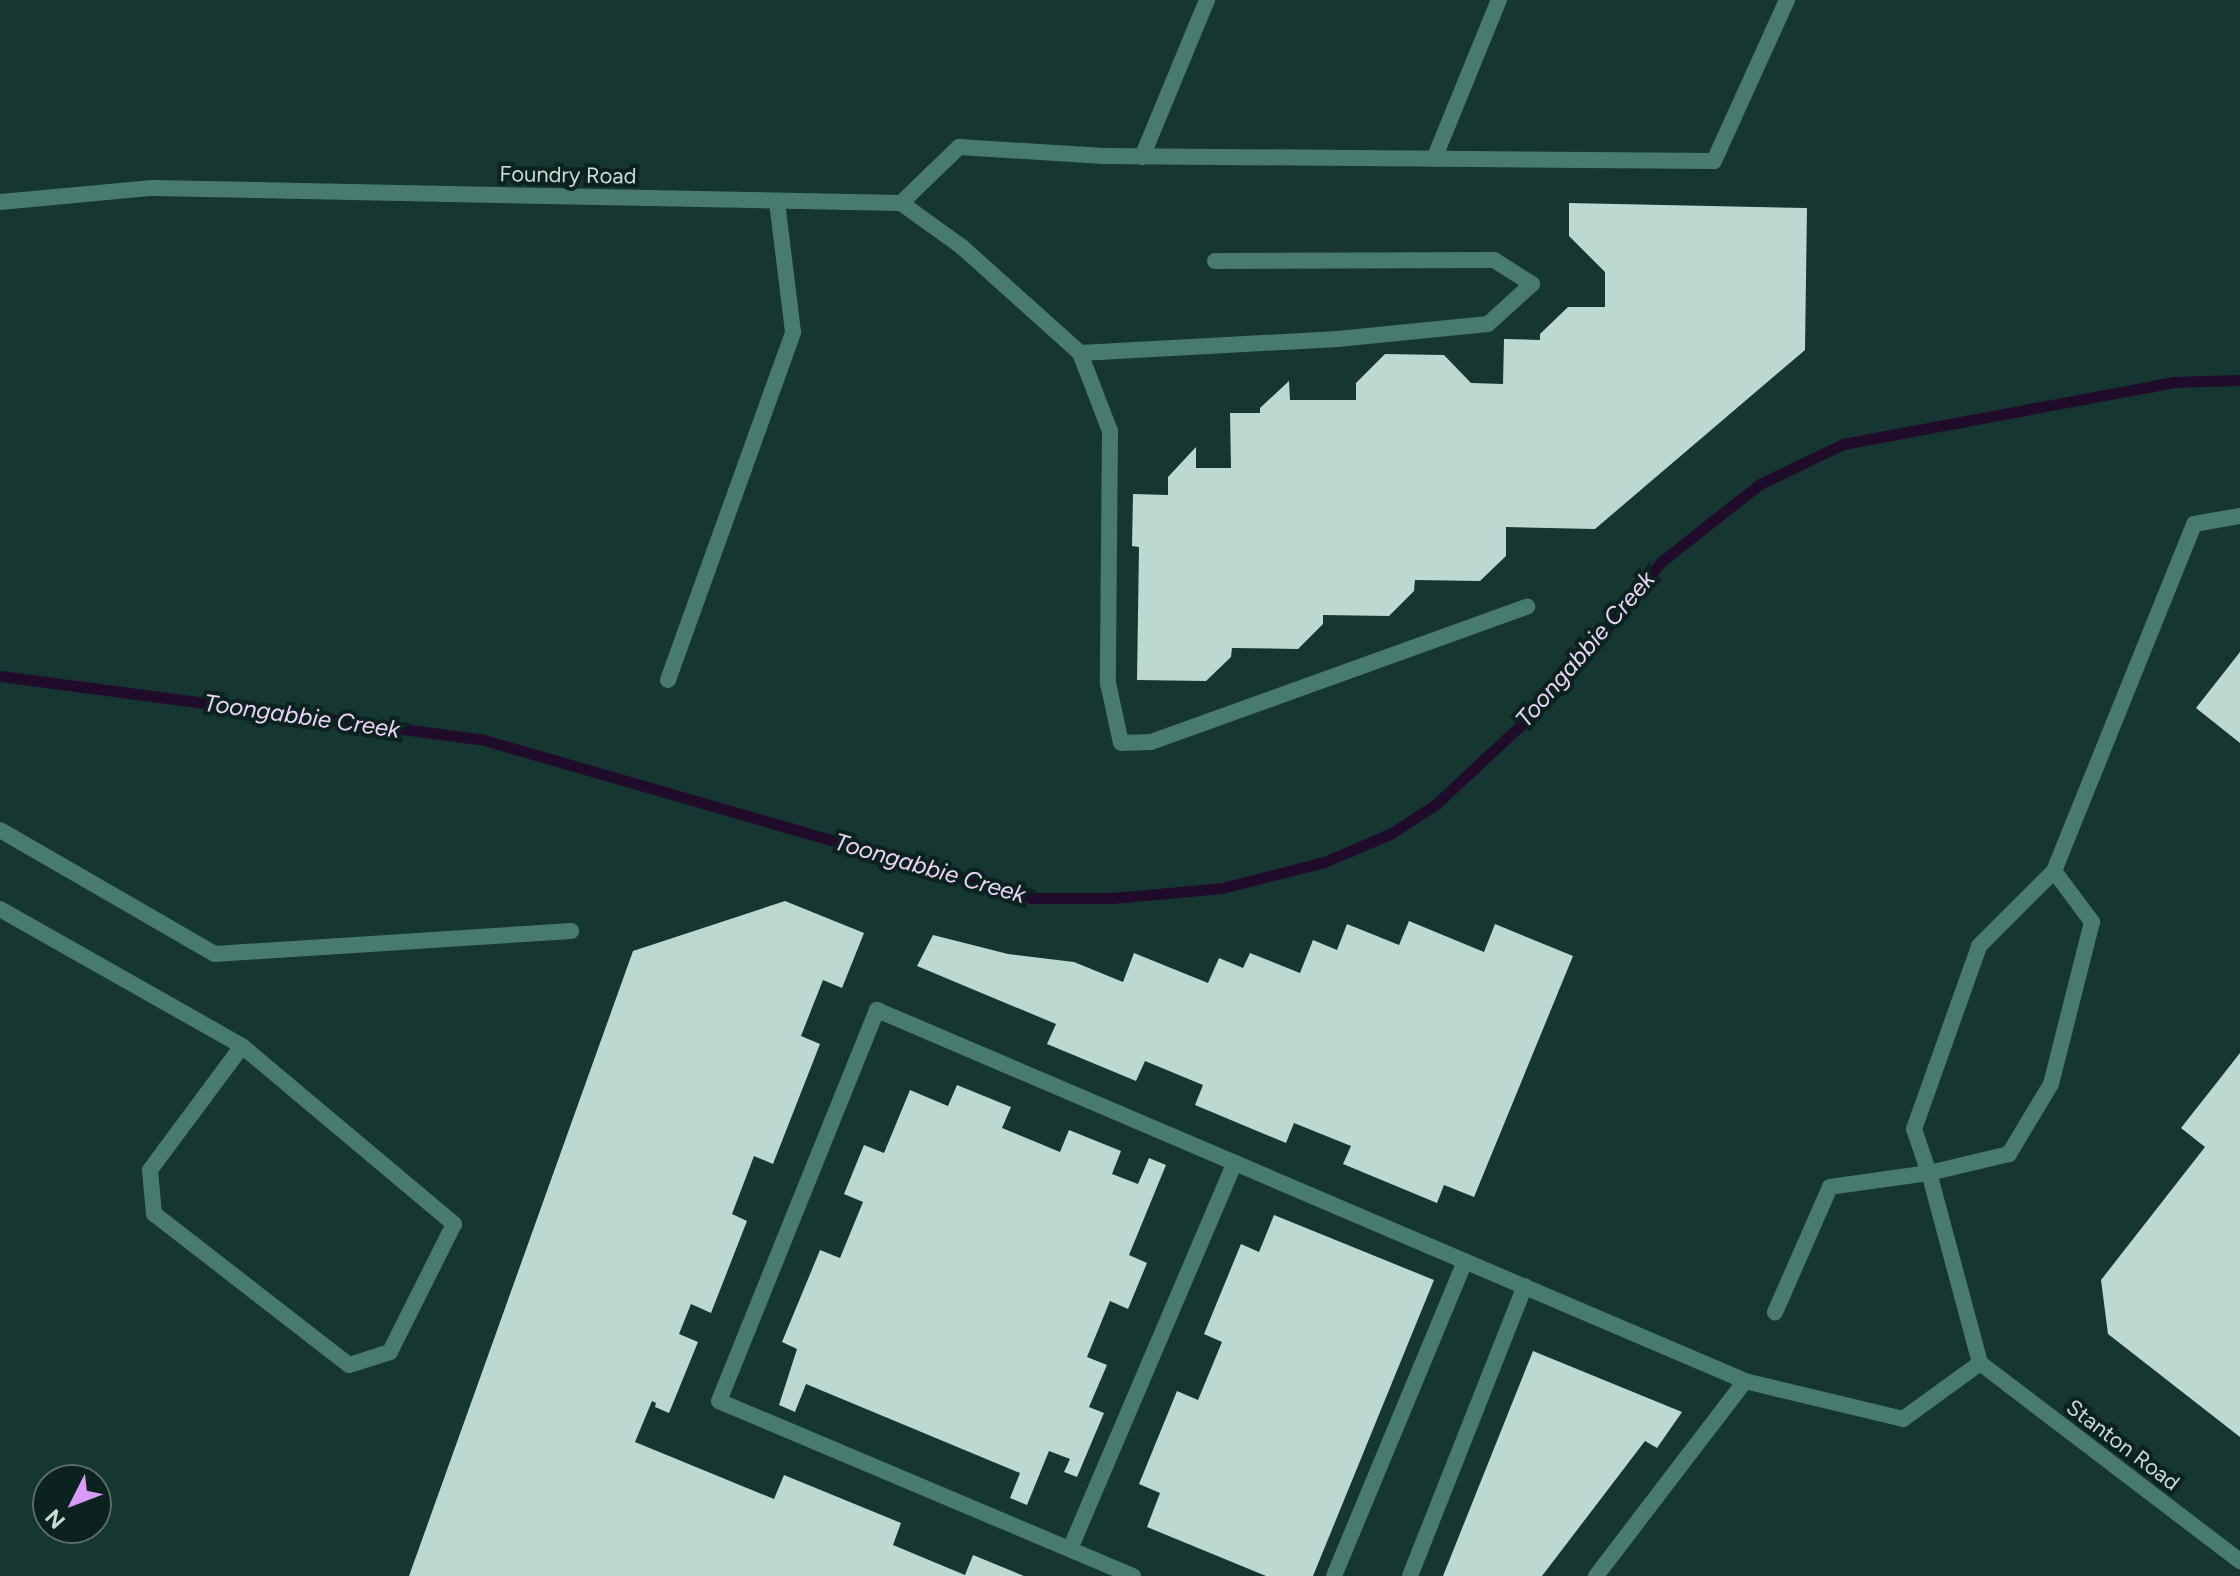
<!DOCTYPE html>
<style>
body{margin:0}
#map{position:relative;width:2240px;height:1576px;overflow:hidden;background:#152c28;font-family:Figtree,sans-serif}
div>[style]{position:absolute}
.built>*{inset:0;background:#163631}
.stream>*{height:11px;margin:-5.5px;padding:0 5.5px;transform-origin:5.5px;border-radius:5.5px;background:#210b2a}
.building>*{inset:0;background:#bcd8d1}
.lane>*{height:16px;margin:-8px;padding:0 8px;transform-origin:8px;border-radius:8px;background:#487a70}
.street>*{height:16px;margin:-8px;padding:0 8px;transform-origin:8px;border-radius:8px;background:#487a70}
span{translate:-50% -50%;white-space:nowrap;text-align:center;line-height:1.15;-webkit-text-stroke:8px #0b221e;paint-order:stroke}
.street-label{font-size:22px;color:#ccd9d6}
.water-label{font-size:24px;color:#ecd4f9;font-style:italic}
.north{position:absolute;left:32px;top:1464px;width:80px;height:80px;box-sizing:border-box;background:#0b221e;border:2px solid #586b68;border-radius:50%;rotate:228deg;font-size:22px;font-weight:700;line-height:32px;text-align:center;color:#ccd9d6}
.north::after{content:'';display:block;margin:auto;width:28px;height:36px;background:#d99af7;clip-path:polygon(50% 0,100% 100%,50% 72%,0 100%)}
</style>
<div id="map">
<div class="built">
<i style="clip-path:polygon(evenodd,0 0,2240px 0,2240px 1576px,0 1576px,0 0,48px 1480px,96px 1480px,96px 1528px,48px 1528px,48px 1480px)"></i>
</div>
<div class="stream">
<i style="left:0;top:676px;width:488px;rotate:7.5deg"></i>
<i style="left:484px;top:740px;width:570px;rotate:16.08deg"></i>
<i style="left:1032px;top:898px;width:81px"></i>
<i style="left:1113px;top:898px;width:109px;rotate:-5.2deg"></i>
<i style="left:1222px;top:888px;width:105px;rotate:-14.3deg"></i>
<i style="left:1324px;top:862px;width:72px;rotate:-23deg"></i>
<i style="left:1390px;top:834px;width:54px;rotate:-32.8deg"></i>
<i style="left:1435px;top:805px;width:158px;rotate:-43deg"></i>
<i style="left:1551px;top:697px;width:176px;rotate:-50.8deg"></i>
<i style="left:1662px;top:561px;width:125px;rotate:-38.2deg"></i>
<i style="left:1760px;top:484px;width:92px;rotate:-25.7deg"></i>
<i style="left:1843px;top:444px;width:337px;rotate:-10.6deg"></i>
<i style="left:2174px;top:382px;width:66px;rotate:-1.7deg"></i>
</div>
<div class="building">
<i style="clip-path:polygon(1569px 203px,1807px 208px,1805px 350px,1595px 529px,1506px 527px,1506px 556px,1480px 581px,1415px 580px,1414px 591px,1389px 616px,1323px 615px,1323px 624px,1298px 649px,1232px 648px,1231px 657px,1206px 681px,1137px 680px,1139px 547px,1132px 546px,1133px 494px,1168px 495px,1168px 477px,1196px 447px,1196px 468px,1231px 468px,1230px 413px,1260px 413px,1260px 408px,1289px 381px,1290px 400px,1356px 400px,1356px 383px,1385px 354px,1444px 355px,1471px 383px,1503px 384px,1504px 339px,1540px 340px,1540px 334px,1568px 307px,1605px 307px,1605px 272px,1569px 236px)"></i>
<i style="clip-path:polygon(2240px 652px,2240px 743px,2196px 708px)"></i>
<i style="clip-path:polygon(785px 901px,864px 933px,842px 988px,823px 980px,801px 1036px,820px 1044px,773px 1164px,754px 1156px,732px 1214px,747px 1221px,711px 1313px,691px 1304px,679px 1334px,698px 1342px,669px 1413px,655px 1407px,656px 1403px,652px 1401px,635px 1442px,774px 1499px,784px 1475px,901px 1523px,893px 1545px,965px 1575px,973px 1555px,1024px 1576px,409px 1576px,633px 951px)"></i>
<i style="clip-path:polygon(1409px 921px,1484px 952px,1495px 924px,1573px 956px,1474px 1197px,1444px 1185px,1437px 1203px,1343px 1164px,1351px 1146px,1294px 1123px,1286px 1143px,1195px 1105px,1203px 1085px,1145px 1061px,1136px 1081px,1047px 1044px,1056px 1024px,917px 966px,933px 935px,1008px 954px,1074px 962px,1123px 982px,1134px 953px,1208px 983px,1219px 958px,1243px 968px,1250px 953px,1300px 973px,1313px 940px,1337px 950px,1347px 924px,1399px 945px)"></i>
<i style="clip-path:polygon(2240px 1053px,2240px 1437px,2108px 1334px,2101px 1280px,2205px 1147px,2181px 1128px)"></i>
<i style="clip-path:polygon(957px 1085px,1011px 1107px,1002px 1128px,1060px 1152px,1069px 1130px,1121px 1151px,1112px 1174px,1138px 1184px,1149px 1158px,1166px 1165px,1129px 1255px,1147px 1263px,1128px 1309px,1110px 1301px,1087px 1357px,1107px 1365px,1089px 1407px,1104px 1413px,1077px 1477px,1064px 1472px,1070px 1459px,1049px 1451px,1027px 1505px,1010px 1498px,1020px 1473px,806px 1384px,795px 1412px,779px 1405px,797px 1349px,782px 1342px,820px 1250px,840px 1258px,863px 1202px,844px 1194px,864px 1145px,884px 1153px,910px 1090px,948px 1106px)"></i>
<i style="clip-path:polygon(1274px 1215px,1434px 1280px,1313px 1576px,1266px 1576px,1147px 1527px,1160px 1493px,1139px 1484px,1177px 1391px,1198px 1400px,1222px 1342px,1204px 1334px,1241px 1244px,1259px 1252px)"></i>
<i style="clip-path:polygon(1533px 1351px,1682px 1412px,1657px 1448px,1645px 1441px,1542px 1576px,1443px 1576px)"></i>
</div>
<div class="lane">
<i style="left:1142px;top:157px;width:170px;rotate:-67.5deg"></i>
<i style="left:1434px;top:159px;width:172px;rotate:-67.8deg"></i>
<i style="left:901px;top:203px;width:81px;rotate:-44deg"></i>
<i style="left:959px;top:147px;width:145px;rotate:3.6deg"></i>
<i style="left:1104px;top:156px;width:610px;rotate:0.47deg"></i>
<i style="left:1714px;top:161px;width:177px;rotate:-65.6deg"></i>
<i style="left:1215px;top:261px;width:279px;rotate:-0.2deg"></i>
<i style="left:1494px;top:260px;width:45px;rotate:32.3deg"></i>
<i style="left:1532px;top:284px;width:59px;rotate:137.7deg"></i>
<i style="left:1488px;top:324px;width:151px;rotate:174.3deg"></i>
<i style="left:1338px;top:339px;width:258px;rotate:176.9deg"></i>
<i style="left:1080px;top:353px;width:84px;rotate:69deg"></i>
<i style="left:1110px;top:431px;width:252px;rotate:90.5deg"></i>
<i style="left:1108px;top:683px;width:61px;rotate:77.8deg"></i>
<i style="left:1121px;top:743px;width:30px;rotate:-2deg"></i>
<i style="left:1151px;top:742px;width:400px;rotate:-19.8deg"></i>
<i style="left:668px;top:680px;width:370px;rotate:-70.2deg"></i>
<i style="left:793px;top:332px;width:131px;rotate:-97deg"></i>
<i style="left:0;top:830px;width:248px;rotate:30deg"></i>
<i style="left:215px;top:954px;width:357px;rotate:-3.7deg"></i>
<i style="left:2054px;top:871px;width:64px;rotate:53.3deg"></i>
<i style="left:2092px;top:922px;width:167px;rotate:104.2deg"></i>
<i style="left:2051px;top:1084px;width:82px;rotate:121deg"></i>
<i style="left:2009px;top:1154px;width:82px;rotate:166.6deg"></i>
<i style="left:1929px;top:1173px;width:46px;rotate:-108.8deg"></i>
<i style="left:1914px;top:1129px;width:194px;rotate:-70.4deg"></i>
<i style="left:1979px;top:946px;width:106px;rotate:-45deg"></i>
<i style="left:2054px;top:871px;width:374px;rotate:-68deg"></i>
<i style="left:2194px;top:524px;width:47px;rotate:-9.9deg"></i>
<i style="left:0;top:909px;width:278px;rotate:29.5deg"></i>
<i style="left:242px;top:1046px;width:277px;rotate:40deg"></i>
<i style="left:454px;top:1224px;width:143px;rotate:116.6deg"></i>
<i style="left:390px;top:1352px;width:43px;rotate:162.4deg"></i>
<i style="left:349px;top:1365px;width:247px;rotate:-142.2deg"></i>
<i style="left:154px;top:1214px;width:44px;rotate:-95.2deg"></i>
<i style="left:150px;top:1170px;width:154px;rotate:-53.4deg"></i>
<i style="left:1070px;top:1549px;width:420px;rotate:-66.9deg"></i>
<i style="left:1133px;top:1576px;width:449px;rotate:-157.1deg"></i>
<i style="left:719px;top:1401px;width:422px;rotate:-68deg"></i>
<i style="left:877px;top:1010px;width:944px;rotate:23.14deg"></i>
<i style="left:1745px;top:1381px;width:163px;rotate:13.5deg"></i>
<i style="left:1903px;top:1419px;width:95px;rotate:-36deg"></i>
<i style="left:1980px;top:1363px;width:197px;rotate:-105deg"></i>
<i style="left:1929px;top:1173px;width:100px;rotate:172deg"></i>
<i style="left:1830px;top:1187px;width:137px;rotate:113.7deg"></i>
<i style="left:1334px;top:1576px;width:341px;rotate:-67.4deg"></i>
<i style="left:1410px;top:1576px;width:312px;rotate:-68.4deg"></i>
<i style="left:1596px;top:1576px;width:245px;rotate:-52.6deg"></i>
</div>
<div class="street">
<i style="left:0;top:202px;width:153px;rotate:-5.3deg"></i>
<i style="left:152px;top:188px;width:749px;rotate:1.15deg"></i>
<i style="left:901px;top:203px;width:75px;rotate:35.8deg"></i>
<i style="left:962px;top:247px;width:159px;rotate:41.9deg"></i>
<i style="left:1980px;top:1363px;width:327px;rotate:37.3deg"></i>
</div>
<div class="street-label">
<span style="left:568px;top:175px;rotate:1deg">Foundry Road</span>
<span style="left:2123px;top:1445px;rotate:37deg">Stanton Road</span>
</div>
<div class="water-label">
<span style="left:1585px;top:649px;rotate:-49deg">Toongabbie Creek</span>
<span style="left:302px;top:716px;rotate:8deg">Toongabbie Creek</span>
<span style="left:930px;top:868px;rotate:16deg">Toongabbie Creek</span>
</div>
<div class="north">N</div>
</div>
